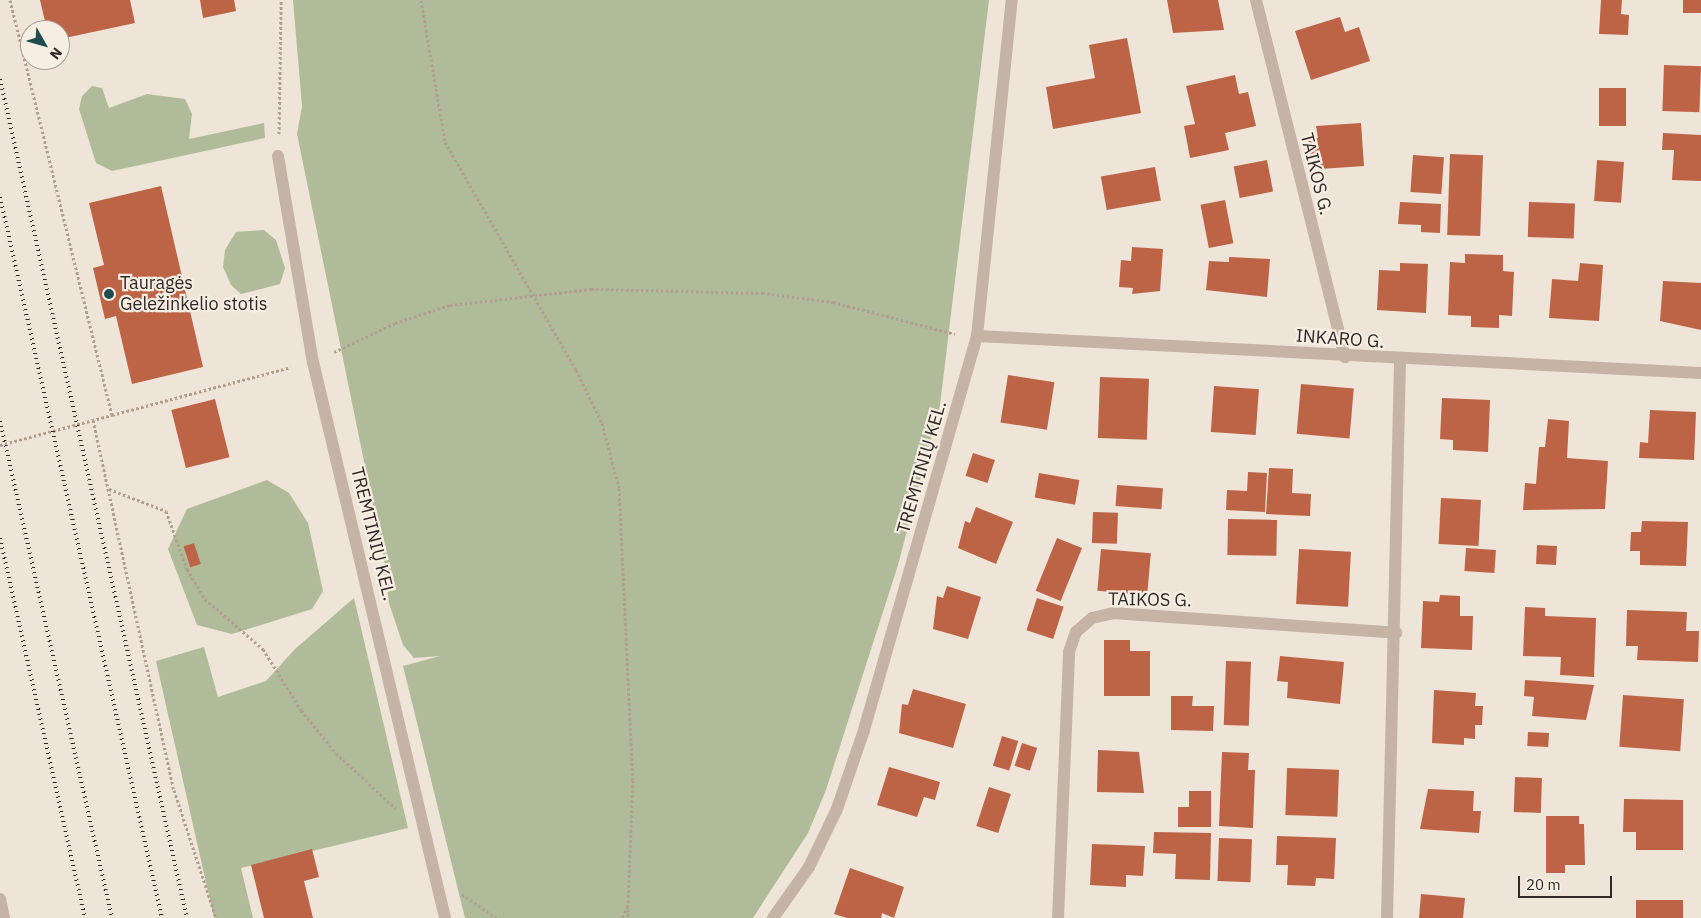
<!DOCTYPE html>
<meta charset="utf-8">
<style>
body{margin:0}
#map{position:relative;width:1701px;height:918px;overflow:hidden;background:#efe4d8;font-family:"IBM Plex Sans",sans-serif}
div>[style]{position:absolute}
.green>*{inset:0;background:#b0bc99}
.building>*{inset:0;background:#bd6447;transform-origin:0 0}
.path>*{height:3px;margin-top:-1.5px;transform-origin:0;background:repeating-linear-gradient(90deg,#b19e8f 0 2.5px,transparent 0 5px)}
.minor>*{height:12px;margin:-6px;padding:0 6px;transform-origin:6px;border-radius:6px;background:#c5b4a5}
.rail>*{height:4px;margin-top:-2px;transform-origin:0;background:repeating-linear-gradient(90deg,#322926 0 1px,transparent 0 5px)}
.dots>*{width:14px;height:14px;translate:-50% -50%;box-sizing:border-box;border:2px solid #f7eee3;border-radius:50%}
span{translate:-50% -50%;white-space:nowrap;text-align:center;line-height:1.15;-webkit-text-stroke:4.5px #f7eee3;paint-order:stroke}
.street-label{font-size:18px;color:#322926}
.poi-label{font-size:18px;color:#322926}
.left{translate:0 -50%;text-align:left}
.north{position:absolute;left:20px;top:20px;width:50px;height:50px;box-sizing:border-box;background:#f7eee3;border:1px solid #a89f97;border-radius:50%;rotate:128deg;font-size:14px;font-weight:700;line-height:20px;text-align:center;color:#322926}
.north::after{content:'';display:block;margin:auto;width:18px;height:22px;background:#1f4c50;clip-path:polygon(50% 0,100% 100%,50% 72%,0 100%)}
.scale{position:absolute;left:1518px;top:876px;width:94px;height:22px;box-sizing:border-box;border:2px solid #322926;border-top:0;padding-left:6px;font-size:15px;line-height:18px;white-space:nowrap;color:#322926;-webkit-text-stroke:4px #f7eee3;paint-order:stroke}
</style>
<div id="map">
<div class="green">
<i style="clip-path:polygon(293px 0,989px 0,940px 405px,898px 565px,826px 790px,808px 833px,753px 918px,465px 918px,403px 666px,440px 656px,414px 658px,403px 645px,389px 603px,384px 559px,297px 134px,302px 106px)"></i>
<i style="clip-path:polygon(92px 86px,102px 88px,109px 108px,147px 94px,185px 99px,192px 114px,189px 139px,264px 123px,265px 138px,112px 171px,96px 163px,79px 109px,82px 96px)"></i>
<i style="clip-path:polygon(264px 230px,276px 240px,285px 268px,280px 284px,241px 294px,231px 285px,223px 267px,225px 250px,236px 232px)"></i>
<i style="clip-path:polygon(267px 480px,289px 493px,308px 523px,323px 591px,312px 609px,232px 634px,197px 625px,168px 549px,187px 509px)"></i>
<i style="clip-path:polygon(354px 598px,408px 828px,241px 868px,253px 918px,214px 918px,156px 661px,204px 647px,218px 697px,266px 681px,295px 649px)"></i>
</div>
<div class="building">
<i style="clip-path:polygon(40px 0,130px 0,135px 23px,60px 39px,60px 30px,47px 30px)"></i>
<i style="clip-path:polygon(200px 0,234px 0,236px 11px,203px 18px)"></i>
<i style="clip-path:polygon(1167px 0,1218px 0,1224px 30px,1173px 33px)"></i>
<i style="clip-path:polygon(1601px 0,1622px 0,1621px 14px,1629px 15px,1628px 35px,1599px 34px)"></i>
<i style="left:1683px;top:0;width:18px;height:13px"></i>
<i style="clip-path:polygon(1340px 17px,1345px 32px,1359px 27px,1370px 61px,1311px 80px,1295px 31px)"></i>
<i style="clip-path:polygon(1127px 38px,1141px 113px,1053px 129px,1046px 87px,1095px 78px,1089px 45px)"></i>
<i style="left:1664px;top:65px;width:37px;height:46px;rotate:2deg"></i>
<i style="clip-path:polygon(1235px 75px,1239px 94px,1248px 92px,1256px 126px,1225px 133px,1229px 150px,1190px 158px,1184px 126px,1195px 124px,1186px 86px)"></i>
<i style="left:1599px;top:88px;width:27px;height:38px"></i>
<i style="clip-path:polygon(1361px 123px,1364px 166px,1320px 169px,1319px 157px,1310px 158px,1308px 139px,1318px 138px,1316px 126px)"></i>
<i style="clip-path:polygon(1663px 133px,1701px 135px,1701px 181px,1672px 180px,1674px 150px,1662px 150px)"></i>
<i style="left:1450px;top:154px;width:33px;height:81px;rotate:2deg"></i>
<i style="left:1413px;top:155px;width:31px;height:37px;rotate:4deg"></i>
<i style="left:1267px;top:160px;width:32px;height:34px;rotate:79deg"></i>
<i style="left:1597px;top:160px;width:27px;height:41px;rotate:4deg"></i>
<i style="left:1155px;top:167px;width:34px;height:55px;rotate:80deg"></i>
<i style="clip-path:polygon(161px 186px,203px 367px,132px 384px,116px 316px,105px 319px,93px 268px,104px 265px,89px 203px)"></i>
<i style="left:1225px;top:200px;width:44px;height:25px;rotate:79deg"></i>
<i style="clip-path:polygon(1400px 202px,1441px 204px,1440px 233px,1421px 232px,1421px 225px,1398px 224px)"></i>
<i style="left:1529px;top:202px;width:46px;height:35px;rotate:2deg"></i>
<i style="clip-path:polygon(1132px 247px,1163px 249px,1160px 291px,1132px 294px,1133px 288px,1119px 287px,1121px 260px,1131px 261px)"></i>
<i style="clip-path:polygon(1465px 254px,1503px 255px,1503px 271px,1514px 272px,1512px 316px,1499px 315px,1499px 328px,1471px 327px,1471px 316px,1448px 315px,1450px 262px,1465px 263px)"></i>
<i style="clip-path:polygon(1229px 257px,1270px 259px,1267px 297px,1206px 290px,1209px 261px,1229px 262px)"></i>
<i style="clip-path:polygon(1400px 263px,1428px 264px,1426px 313px,1377px 310px,1379px 270px,1400px 271px)"></i>
<i style="clip-path:polygon(1580px 263px,1603px 265px,1599px 321px,1549px 318px,1552px 279px,1578px 281px)"></i>
<i style="clip-path:polygon(1663px 281px,1701px 283px,1701px 330px,1660px 321px)"></i>
<i style="left:1008px;top:375px;width:47px;height:48px;rotate:9deg"></i>
<i style="left:1100px;top:377px;width:49px;height:61px;rotate:2deg"></i>
<i style="left:1301px;top:384px;width:53px;height:50px;rotate:5deg"></i>
<i style="left:1214px;top:386px;width:45px;height:46px;rotate:4deg"></i>
<i style="clip-path:polygon(1442px 398px,1490px 400px,1488px 452px,1453px 450px,1453px 440px,1440px 439px)"></i>
<i style="left:215px;top:399px;width:60px;height:45px;rotate:76deg"></i>
<i style="clip-path:polygon(1650px 410px,1696px 412px,1694px 460px,1639px 458px,1640px 442px,1648px 443px)"></i>
<i style="clip-path:polygon(1548px 419px,1569px 421px,1567px 458px,1608px 461px,1605px 509px,1523px 510px,1525px 483px,1536px 484px,1539px 447px,1545px 447px)"></i>
<i style="left:973px;top:453px;width:23px;height:24px;rotate:18deg"></i>
<i style="clip-path:polygon(1269px 468px,1293px 469px,1292px 493px,1311px 494px,1310px 516px,1266px 514px)"></i>
<i style="clip-path:polygon(1248px 472px,1267px 473px,1265px 512px,1226px 510px,1227px 490px,1247px 491px)"></i>
<i style="left:1039px;top:473px;width:41px;height:25px;rotate:10deg"></i>
<i style="left:1117px;top:485px;width:46px;height:21px;rotate:4deg"></i>
<i style="left:1441px;top:498px;width:40px;height:46px;rotate:3deg"></i>
<i style="clip-path:polygon(976px 507px,1013px 522px,996px 564px,958px 548px,965px 521px,970px 523px)"></i>
<i style="left:1093px;top:512px;width:25px;height:31px;rotate:2deg"></i>
<i style="left:1228px;top:519px;width:49px;height:36px;rotate:1deg"></i>
<i style="clip-path:polygon(1642px 521px,1688px 522px,1686px 566px,1640px 565px,1640px 551px,1630px 551px,1631px 532px,1641px 532px)"></i>
<i style="left:1057px;top:538px;width:27px;height:57px;rotate:22deg"></i>
<i style="left:194px;top:543px;width:22px;height:11px;rotate:72deg"></i>
<i style="left:1537px;top:545px;width:20px;height:19px;rotate:3deg"></i>
<i style="left:1466px;top:548px;width:30px;height:23px;rotate:4deg"></i>
<i style="left:1101px;top:549px;width:50px;height:42px;rotate:5deg"></i>
<i style="left:1299px;top:549px;width:52px;height:55px;rotate:3deg"></i>
<i style="clip-path:polygon(947px 586px,981px 597px,968px 639px,933px 629px,937px 596px,943px 598px)"></i>
<i style="clip-path:polygon(1440px 595px,1460px 596px,1460px 616px,1473px 616px,1472px 650px,1421px 648px,1423px 601px,1439px 602px)"></i>
<i style="left:1037px;top:598px;width:28px;height:34px;rotate:18deg"></i>
<i style="clip-path:polygon(1525px 607px,1545px 608px,1545px 616px,1596px 618px,1594px 677px,1560px 675px,1561px 657px,1523px 656px)"></i>
<i style="clip-path:polygon(1627px 610px,1687px 612px,1686px 631px,1699px 631px,1698px 662px,1637px 660px,1638px 646px,1626px 646px)"></i>
<i style="clip-path:polygon(1104px 640px,1130px 640px,1130px 651px,1150px 651px,1150px 696px,1104px 696px)"></i>
<i style="clip-path:polygon(1280px 656px,1344px 662px,1340px 704px,1287px 698px,1288px 682px,1277px 681px)"></i>
<i style="left:1226px;top:661px;width:25px;height:64px;rotate:2deg"></i>
<i style="clip-path:polygon(1525px 680px,1594px 685px,1586px 720px,1532px 716px,1534px 697px,1524px 696px)"></i>
<i style="clip-path:polygon(913px 689px,966px 704px,953px 748px,899px 733px,902px 704px,908px 705px)"></i>
<i style="clip-path:polygon(1434px 690px,1476px 693px,1475px 706px,1483px 706px,1482px 725px,1475px 725px,1475px 739px,1464px 738px,1464px 745px,1432px 743px)"></i>
<i style="left:1623px;top:695px;width:61px;height:52px;rotate:4deg"></i>
<i style="clip-path:polygon(1171px 696px,1193px 696px,1192px 706px,1214px 706px,1213px 731px,1171px 730px)"></i>
<i style="left:1528px;top:732px;width:21px;height:14px;rotate:3deg"></i>
<i style="left:1002px;top:736px;width:17px;height:31px;rotate:17deg"></i>
<i style="left:1022px;top:743px;width:16px;height:24px;rotate:18deg"></i>
<i style="clip-path:polygon(1098px 750px,1139px 752px,1144px 793px,1097px 792px)"></i>
<i style="clip-path:polygon(1222px 752px,1249px 753px,1248px 770px,1255px 770px,1253px 828px,1219px 826px)"></i>
<i style="clip-path:polygon(889px 767px,940px 782px,935px 800px,924px 797px,917px 817px,877px 805px)"></i>
<i style="left:1287px;top:768px;width:52px;height:47px;rotate:2deg"></i>
<i style="left:1515px;top:777px;width:27px;height:35px;rotate:2deg"></i>
<i style="left:989px;top:787px;width:23px;height:41px;rotate:18deg"></i>
<i style="clip-path:polygon(1428px 789px,1474px 791px,1473px 811px,1481px 811px,1479px 833px,1420px 829px)"></i>
<i style="clip-path:polygon(1189px 791px,1211px 791px,1211px 827px,1178px 827px,1178px 807px,1189px 807px)"></i>
<i style="clip-path:polygon(1624px 799px,1683px 800px,1683px 850px,1636px 850px,1636px 832px,1623px 832px)"></i>
<i style="clip-path:polygon(1546px 816px,1579px 816px,1579px 824px,1584px 824px,1585px 865px,1565px 865px,1565px 873px,1546px 873px)"></i>
<i style="clip-path:polygon(1154px 832px,1211px 833px,1210px 880px,1175px 879px,1176px 854px,1153px 853px)"></i>
<i style="clip-path:polygon(1277px 836px,1336px 838px,1334px 879px,1316px 878px,1315px 886px,1287px 885px,1288px 865px,1276px 865px)"></i>
<i style="left:1219px;top:838px;width:33px;height:43px;rotate:2deg"></i>
<i style="clip-path:polygon(1092px 844px,1145px 846px,1143px 876px,1126px 875px,1126px 887px,1090px 885px)"></i>
<i style="clip-path:polygon(312px 849px,319px 877px,304px 881px,313px 918px,264px 918px,251px 865px)"></i>
<i style="clip-path:polygon(850px 868px,904px 887px,894px 918px,882px 913px,881px 918px,847px 918px,834px 914px)"></i>
<i style="clip-path:polygon(1421px 894px,1465px 898px,1463px 918px,1419px 918px)"></i>
<i style="left:1683px;top:900px;width:18px;height:47px;rotate:90deg"></i>
</div>
<div class="path">
<i style="left:10px;top:0;width:427px;rotate:76.2deg"></i>
<i style="left:112px;top:415px;width:185px;rotate:-15deg"></i>
<i style="left:421px;top:0;width:144px;rotate:80.4deg"></i>
<i style="left:445px;top:142px;width:263px;rotate:60.1deg"></i>
<i style="left:576px;top:370px;width:59px;rotate:63.9deg"></i>
<i style="left:602px;top:423px;width:67px;rotate:75.3deg"></i>
<i style="left:619px;top:488px;width:292px;rotate:87.3deg"></i>
<i style="left:633px;top:780px;width:126px;rotate:92.3deg"></i>
<i style="left:628px;top:906px;width:13px;rotate:117deg"></i>
<i style="left:279px;top:134px;width:134px;rotate:-89.1deg"></i>
<i style="left:334px;top:352px;width:68px;rotate:-25.4deg"></i>
<i style="left:395px;top:323px;width:58px;rotate:-18.1deg"></i>
<i style="left:450px;top:305px;width:142px;rotate:-6.5deg"></i>
<i style="left:591px;top:289px;width:171px;rotate:1.3deg"></i>
<i style="left:762px;top:293px;width:72px;rotate:7.2deg"></i>
<i style="left:833px;top:302px;width:126px;rotate:14.7deg"></i>
<i style="left:93px;top:420px;width:379px;rotate:77.7deg"></i>
<i style="left:174px;top:790px;width:135px;rotate:71.8deg"></i>
<i style="left:0;top:445px;width:116px;rotate:-15deg"></i>
<i style="left:109px;top:489px;width:61px;rotate:21.1deg"></i>
<i style="left:166px;top:511px;width:62px;rotate:70.1deg"></i>
<i style="left:187px;top:569px;width:35px;rotate:59deg"></i>
<i style="left:205px;top:599px;width:77px;rotate:40.8deg"></i>
<i style="left:263px;top:649px;width:72px;rotate:58.1deg"></i>
<i style="left:301px;top:710px;width:55px;rotate:50.9deg"></i>
<i style="left:336px;top:753px;width:81px;rotate:43deg"></i>
<i style="left:462px;top:894px;width:42px;rotate:35.2deg"></i>
<i style="left:628px;top:909px;width:9px;rotate:90deg"></i>
</div>
<div class="minor">
<i style="left:1256px;top:0;width:368px;rotate:76deg"></i>
<i style="left:278px;top:156px;width:209px;rotate:80.4deg"></i>
<i style="left:313px;top:362px;width:571px;rotate:76.64deg"></i>
<i style="left:977px;top:336px;width:725px;rotate:2.93deg"></i>
<i style="left:0;top:899px;width:19px;rotate:78deg"></i>
<i style="left:773px;top:918px;width:62px;rotate:-54.8deg"></i>
<i style="left:809px;top:867px;width:64px;rotate:-64.2deg"></i>
<i style="left:837px;top:809px;width:83px;rotate:-71.1deg"></i>
<i style="left:864px;top:730px;width:410px;rotate:-74deg"></i>
<i style="left:977px;top:336px;width:338px;rotate:-84.1deg"></i>
<i style="left:1058px;top:918px;width:266px;rotate:-87.6deg"></i>
<i style="left:1069px;top:652px;width:21px;rotate:-71deg"></i>
<i style="left:1076px;top:632px;width:21px;rotate:-41deg"></i>
<i style="left:1092px;top:618px;width:22px;rotate:-13deg"></i>
<i style="left:1113px;top:613px;width:284px;rotate:4deg"></i>
<i style="left:1387px;top:918px;width:557px;rotate:-88.66deg"></i>
</div>
<div class="rail">
<i style="left:0;top:79px;width:860px;rotate:77.44deg"></i>
<i style="left:0;top:197px;width:739px;rotate:77.34deg"></i>
<i style="left:0;top:421px;width:509px;rotate:77.3deg"></i>
<i style="left:0;top:538px;width:389px;rotate:77.4deg"></i>
</div>
<div class="dots">
<i style="left:109px;top:294px;background:#1f4c50"></i>
</div>
<div class="street-label">
<span style="left:1316px;top:174px;rotate:76deg">TAIKOS G.</span>
<span style="left:1340px;top:339px;rotate:4deg">INKARO G.</span>
<span style="left:922px;top:467px;rotate:-74deg">TREMTINIŲ KEL.</span>
<span style="left:373px;top:534px;rotate:76deg">TREMTINIŲ KEL.</span>
<span style="left:1150px;top:600px;rotate:1deg">TAIKOS G.</span>
</div>
<div class="poi-label">
<span class="left" style="left:120px;top:294px">Tauragės<br>Geležinkelio stotis</span>
</div>
<div class="north">N</div>
<div class="scale">20 m</div>
</div>
